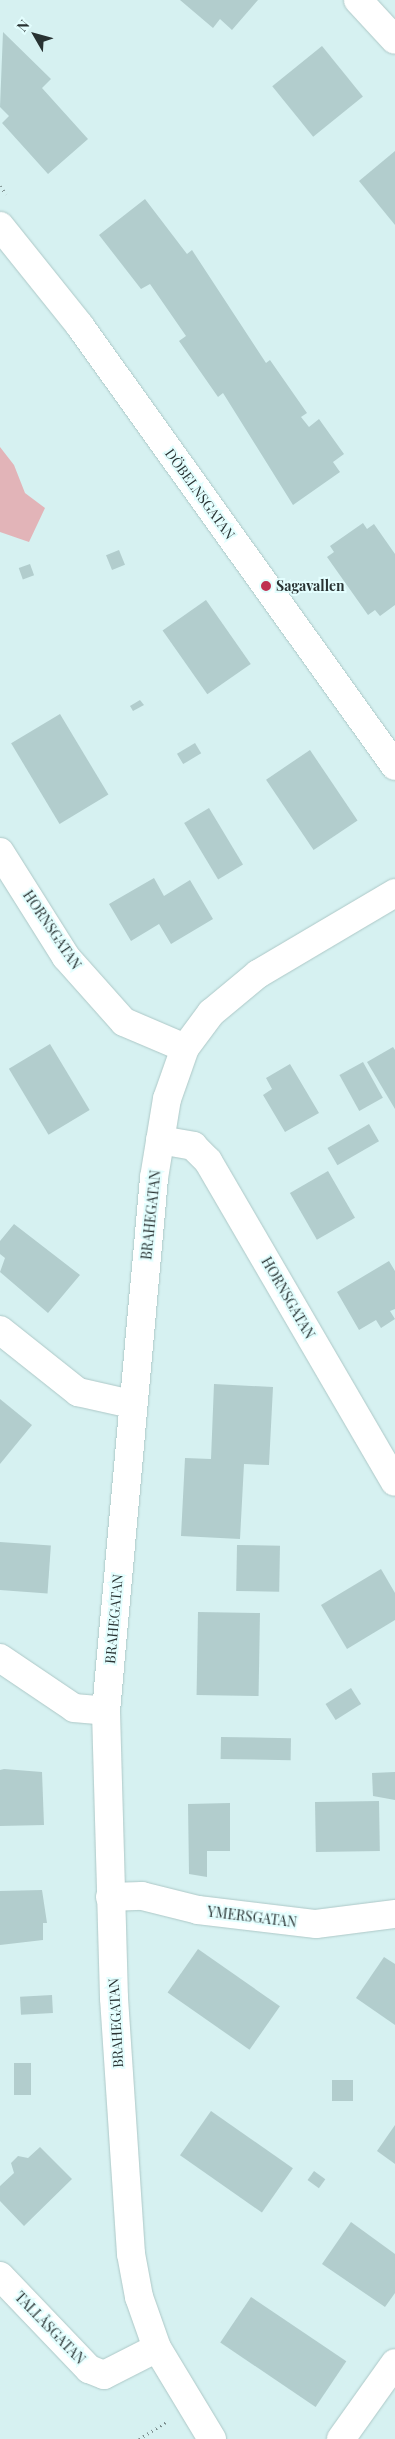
<!DOCTYPE html>
<meta charset="utf-8">
<style>
body{margin:0}
#map{position:relative;width:395px;height:2439px;overflow:hidden;background:#d6f1f1;font-family:"Playfair Display",serif}
div>[style]{position:absolute}
.green>*{inset:0;background:#e2b4b8}
.building>*{inset:0;background:#b2cdcd;transform-origin:0 0}
.path>*{height:3px;margin-top:-1.5px;transform-origin:0;background:repeating-linear-gradient(90deg,#7d8f8f 0 1px,transparent 0 5px)}
.roads{filter:drop-shadow(0 0 1px #adc8c7) drop-shadow(0 0 1px #adc8c7)}
.minor>*{height:28px;margin:-14px;padding:0 14px;transform-origin:14px;border-radius:14px;background:#fff}
.tertiary>*{height:28px;margin:-14px;padding:0 14px;transform-origin:14px;border-radius:14px;background:#fff}
.dots>*{width:14px;height:14px;translate:-50% -50%;box-sizing:border-box;border:2px solid #e3fefe;border-radius:50%}
span{translate:-50% -50%;white-space:nowrap;text-align:center;line-height:1.15;-webkit-text-stroke:4px #e3fefe;paint-order:stroke}
.street-label{font-size:14px;color:#283232}
.poi-label{font-size:14px;color:#283232;font-weight:700}
.left{translate:0 -50%;text-align:left}
.north{position:absolute;left:10px;top:10px;width:50px;height:50px;-webkit-text-stroke:4px #e3fefe;paint-order:stroke;rotate:308deg;font-size:14px;font-weight:700;line-height:20px;text-align:center;color:#283232}
.north::after{content:'';display:block;margin:auto;width:18px;height:22px;background:#283232;clip-path:polygon(50% 0,100% 100%,50% 72%,0 100%)}
</style>
<div id="map">
<div class="green">
<i style="clip-path:polygon(0 447px,14px 465px,25px 493px,45px 508px,29px 542px,0 532px)"></i>
</div>
<div class="building">
<i style="clip-path:polygon(180px 0,258px 0,232px 30px,220px 19px,213px 28px)"></i>
<i style="clip-path:polygon(3px 32px,51px 79px,42px 88px,88px 139px,48px 174px,2px 123px,9px 116px,0 107px)"></i>
<i style="left:322px;top:46px;width:65px;height:64px;rotate:51deg"></i>
<i style="clip-path:polygon(395px 151px,395px 225px,359px 181px)"></i>
<i style="clip-path:polygon(145px 199px,187px 254px,192px 250px,266px 363px,270px 360px,307px 413px,301px 417px,309px 427px,319px 419px,344px 454px,333px 462px,340px 472px,293px 505px,223px 393px,218px 397px,179px 341px,186px 336px,150px 284px,141px 289px,99px 235px)"></i>
<i style="clip-path:polygon(363px 523px,367px 529px,374px 524px,395px 554px,395px 605px,380px 616px,375px 610px,368px 615px,327px 557px,334px 552px,330px 546px)"></i>
<i style="left:119px;top:550px;width:16px;height:14px;rotate:68deg"></i>
<i style="left:30px;top:564px;width:12px;height:12px;rotate:70deg"></i>
<i style="left:206px;top:600px;width:78px;height:53px;rotate:55deg"></i>
<i style="clip-path:polygon(140px 700px,144px 705px,133px 711px,130px 706px)"></i>
<i style="left:60px;top:714px;width:94px;height:57px;rotate:59deg"></i>
<i style="left:195px;top:743px;width:12px;height:21px;rotate:59deg"></i>
<i style="left:310px;top:750px;width:85px;height:53px;rotate:56deg"></i>
<i style="left:209px;top:808px;width:66px;height:29px;rotate:59deg"></i>
<i style="clip-path:polygon(154px 878px,164px 896px,190px 880px,213px 919px,171px 944px,159px 924px,131px 941px,109px 904px)"></i>
<i style="left:50px;top:1044px;width:77px;height:48px;rotate:59deg"></i>
<i style="clip-path:polygon(393px 1047px,395px 1050px,395px 1109px,367px 1062px)"></i>
<i style="left:363px;top:1062px;width:41px;height:27px;rotate:61deg"></i>
<i style="clip-path:polygon(290px 1064px,319px 1113px,285px 1132px,263px 1095px,272px 1089px,266px 1078px)"></i>
<i style="left:369px;top:1124px;width:20px;height:48px;rotate:60deg"></i>
<i style="left:328px;top:1171px;width:54px;height:44px;rotate:60deg"></i>
<i style="clip-path:polygon(14px 1224px,80px 1275px,48px 1313px,0 1272px,5px 1258px,0 1254px,0 1241px)"></i>
<i style="clip-path:polygon(389px 1261px,395px 1271px,395px 1309px,390px 1311px,395px 1319px,381px 1328px,376px 1320px,359px 1330px,337px 1292px)"></i>
<i style="clip-path:polygon(214px 1384px,273px 1387px,269px 1465px,244px 1464px,240px 1539px,181px 1536px,185px 1458px,211px 1459px)"></i>
<i style="clip-path:polygon(0 1399px,32px 1425px,0 1464px)"></i>
<i style="left:0;top:1542px;width:51px;height:48px;rotate:4deg"></i>
<i style="left:237px;top:1545px;width:43px;height:46px;rotate:1deg"></i>
<i style="clip-path:polygon(381px 1569px,395px 1593px,395px 1620px,347px 1649px,321px 1605px)"></i>
<i style="left:198px;top:1612px;width:62px;height:83px;rotate:1deg"></i>
<i style="left:351px;top:1688px;width:19px;height:30px;rotate:58deg"></i>
<i style="left:221px;top:1737px;width:70px;height:22px;rotate:1deg"></i>
<i style="clip-path:polygon(4px 1769px,42px 1772px,44px 1825px,0 1826px,0 1770px)"></i>
<i style="clip-path:polygon(372px 1773px,395px 1772px,395px 1800px,373px 1796px)"></i>
<i style="left:379px;top:1801px;width:50px;height:64px;rotate:89deg"></i>
<i style="clip-path:polygon(230px 1803px,230px 1851px,207px 1851px,207px 1877px,189px 1874px,188px 1804px)"></i>
<i style="clip-path:polygon(42px 1890px,47px 1923px,43px 1923px,43px 1940px,0 1945px,0 1891px)"></i>
<i style="left:198px;top:1949px;width:100px;height:53px;rotate:35deg"></i>
<i style="clip-path:polygon(384px 1957px,395px 1964px,395px 2025px,356px 1998px)"></i>
<i style="left:52px;top:1995px;width:18px;height:32px;rotate:87deg"></i>
<i style="left:14px;top:2063px;width:17px;height:32px"></i>
<i style="left:332px;top:2080px;width:21px;height:21px"></i>
<i style="left:211px;top:2111px;width:100px;height:54px;rotate:35deg"></i>
<i style="clip-path:polygon(395px 2125px,395px 2164px,377px 2151px)"></i>
<i style="clip-path:polygon(40px 2147px,72px 2179px,24px 2226px,0 2201px,0 2186px,14px 2173px,11px 2163px,18px 2156px,28px 2158px)"></i>
<i style="left:314px;top:2171px;width:14px;height:11px;rotate:36deg"></i>
<i style="clip-path:polygon(351px 2222px,395px 2254px,395px 2293px,385px 2307px,322px 2264px)"></i>
<i style="left:251px;top:2297px;width:115px;height:55px;rotate:34deg"></i>
</div>
<div class="path">
<i style="left:0;top:186px;width:10px;rotate:53deg"></i>
<i style="left:139px;top:2439px;width:32px;rotate:-32deg"></i>
</div>
<div class="roads">
<div class="minor">
<i style="left:358px;top:0;width:54px;rotate:47.2deg"></i>
<i style="left:0;top:852px;width:124px;rotate:57.8deg"></i>
<i style="left:66px;top:957px;width:87px;rotate:48.3deg"></i>
<i style="left:124px;top:1022px;width:66px;rotate:23.1deg"></i>
<i style="left:160px;top:1140px;width:34px;rotate:10deg"></i>
<i style="left:193px;top:1146px;width:21px;rotate:45deg"></i>
<i style="left:208px;top:1161px;width:371px;rotate:59.8deg"></i>
<i style="left:0;top:1330px;width:100px;rotate:38.5deg"></i>
<i style="left:78px;top:1392px;width:54px;rotate:12.8deg"></i>
<i style="left:0;top:1658px;width:89px;rotate:34deg"></i>
<i style="left:74px;top:1708px;width:32px;rotate:5deg"></i>
<i style="left:110px;top:1897px;width:32px;rotate:-2deg"></i>
<i style="left:142px;top:1896px;width:58px;rotate:14deg"></i>
<i style="left:198px;top:1910px;width:119px;rotate:6.8deg"></i>
<i style="left:316px;top:1924px;width:80px;rotate:-7.2deg"></i>
<i style="left:0;top:2276px;width:129px;rotate:46.3deg"></i>
<i style="left:89px;top:2369px;width:16px;rotate:22deg"></i>
<i style="left:104px;top:2375px;width:59px;rotate:-27deg"></i>
<i style="left:212px;top:2439px;width:106px;rotate:-121.1deg"></i>
<i style="left:157px;top:2348px;width:54px;rotate:-109.4deg"></i>
<i style="left:139px;top:2297px;width:44px;rotate:-100.5deg"></i>
<i style="left:131px;top:2254px;width:257px;rotate:-93.8deg"></i>
<i style="left:114px;top:1998px;width:287px;rotate:-91.6deg"></i>
<i style="left:106px;top:1711px;width:535px;rotate:-84.85deg"></i>
<i style="left:154px;top:1178px;width:80px;rotate:-80.7deg"></i>
<i style="left:167px;top:1099px;width:54px;rotate:-70.6deg"></i>
<i style="left:185px;top:1048px;width:44px;rotate:-53.4deg"></i>
<i style="left:211px;top:1013px;width:61px;rotate:-39.7deg"></i>
<i style="left:258px;top:974px;width:159px;rotate:-30.6deg"></i>
<i style="left:341px;top:2439px;width:93px;rotate:-54.6deg"></i>
</div>
<div class="tertiary">
<i style="left:0;top:226px;width:128px;rotate:51.3deg"></i>
<i style="left:80px;top:326px;width:541px;rotate:54.4deg"></i>
</div>
</div>
<div class="dots">
<i style="left:266px;top:586px;background:#bf2f50"></i>
</div>
<div class="street-label">
<span style="left:200px;top:494px;rotate:54deg">DÖBELNSGATAN</span>
<span style="left:52px;top:930px;rotate:56deg">HORNSGATAN</span>
<span style="left:151px;top:1215px;rotate:-84deg">BRAHEGATAN</span>
<span style="left:288px;top:1298px;rotate:60deg">HORNSGATAN</span>
<span style="left:114px;top:1619px;rotate:-85deg">BRAHEGATAN</span>
<span style="left:252px;top:1917px;rotate:7deg">YMERSGATAN</span>
<span style="left:116px;top:2023px;rotate:-93deg">BRAHEGATAN</span>
<span style="left:50px;top:2328px;rotate:46deg">TALLÅSGATAN</span>
</div>
<div class="poi-label">
<span class="left" style="left:276px;top:586px">Sagavallen</span>
</div>
<div class="north">N</div>
</div>
